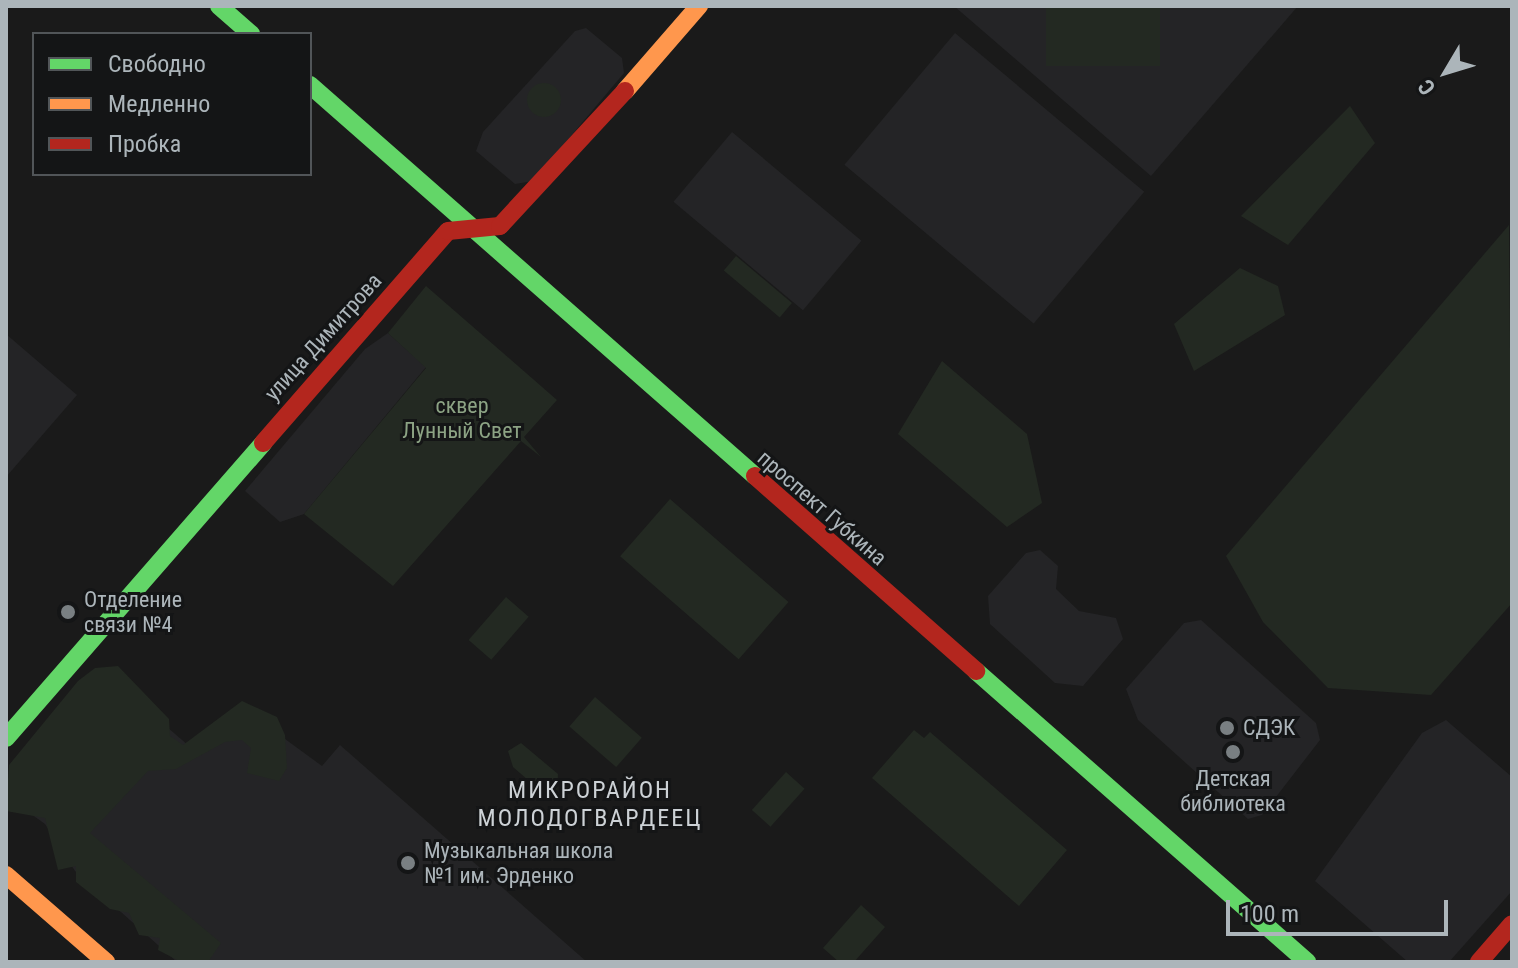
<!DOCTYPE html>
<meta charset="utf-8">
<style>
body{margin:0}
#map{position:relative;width:1518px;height:968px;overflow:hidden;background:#1a1a1a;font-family:"Roboto Condensed",sans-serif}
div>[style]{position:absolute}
.built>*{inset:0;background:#242426;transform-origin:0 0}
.green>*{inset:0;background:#232922;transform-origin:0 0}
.round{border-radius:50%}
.fast>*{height:18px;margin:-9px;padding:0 9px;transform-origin:9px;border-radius:9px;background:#63d668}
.slow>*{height:18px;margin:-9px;padding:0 9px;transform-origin:9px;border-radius:9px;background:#ff974d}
.jam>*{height:18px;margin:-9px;padding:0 9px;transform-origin:9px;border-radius:9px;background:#b3261e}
.dots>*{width:22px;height:22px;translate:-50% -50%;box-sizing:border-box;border:4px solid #141516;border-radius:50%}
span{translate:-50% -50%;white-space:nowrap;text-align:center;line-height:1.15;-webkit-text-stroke:6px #141516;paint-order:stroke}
.street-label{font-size:22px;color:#acb5ba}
.park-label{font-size:22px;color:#8ca384}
.poi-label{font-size:22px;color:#acb5ba}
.left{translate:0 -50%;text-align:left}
.neighbourhood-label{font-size:24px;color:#cdd2d6;letter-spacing:2px}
.frame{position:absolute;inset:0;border:8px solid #acb5ba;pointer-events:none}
.legend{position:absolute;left:32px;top:32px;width:280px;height:144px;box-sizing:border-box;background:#141516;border:2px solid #515558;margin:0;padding:10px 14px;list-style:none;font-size:24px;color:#acb5ba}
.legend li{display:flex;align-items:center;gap:16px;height:40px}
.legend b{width:40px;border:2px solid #515558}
.north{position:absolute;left:1406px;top:32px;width:80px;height:80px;-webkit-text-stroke:6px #141516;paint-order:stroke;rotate:232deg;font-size:22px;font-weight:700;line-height:32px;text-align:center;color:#acb5ba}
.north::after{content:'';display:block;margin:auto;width:28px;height:36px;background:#acb5ba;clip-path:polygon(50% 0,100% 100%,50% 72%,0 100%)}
.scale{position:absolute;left:1226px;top:900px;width:222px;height:36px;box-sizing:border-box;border:4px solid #acb5ba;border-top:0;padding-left:10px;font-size:24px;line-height:28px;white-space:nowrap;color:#acb5ba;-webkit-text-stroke:6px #141516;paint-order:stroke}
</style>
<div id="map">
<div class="built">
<i style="clip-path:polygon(954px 6px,1298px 6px,1151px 176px)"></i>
<i style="clip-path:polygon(586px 28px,622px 58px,624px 73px,533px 181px,515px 184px,476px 151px,483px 132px,575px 31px)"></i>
<i style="left:955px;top:33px;width:247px;height:172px;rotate:40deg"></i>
<i style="left:732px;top:132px;width:169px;height:91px;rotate:40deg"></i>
<i style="clip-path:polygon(388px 333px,426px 367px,304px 514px,280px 522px,245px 491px,365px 349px)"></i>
<i style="clip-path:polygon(6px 334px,77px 395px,6px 477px)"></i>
<i style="clip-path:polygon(1040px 550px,1058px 566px,1056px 589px,1079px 611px,1116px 618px,1123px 639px,1083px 686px,1055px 683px,990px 624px,988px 596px,1026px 553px)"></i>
<i style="clip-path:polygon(1201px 620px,1316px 723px,1320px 740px,1262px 815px,1248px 819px,1138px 720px,1126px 689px,1184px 623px)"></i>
<i style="clip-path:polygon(102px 671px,196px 752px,240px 706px,322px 766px,340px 745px,587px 962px,177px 962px,75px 871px,45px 824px,6px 796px)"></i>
<i style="clip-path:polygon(1446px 720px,1512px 777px,1512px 891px,1449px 962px,1408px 962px,1315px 881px,1422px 733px)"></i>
</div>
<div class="green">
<i style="left:1046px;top:6px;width:114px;height:60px"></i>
<i class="round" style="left:527px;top:83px;width:34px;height:34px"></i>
<i style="clip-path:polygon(1350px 106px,1375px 143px,1288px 245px,1241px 216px)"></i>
<i style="clip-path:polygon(1509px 225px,1512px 603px,1431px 695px,1328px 688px,1263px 622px,1226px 556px)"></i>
<i style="left:736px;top:256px;width:73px;height:19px;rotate:40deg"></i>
<i style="clip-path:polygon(1240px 268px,1278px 286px,1285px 315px,1194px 371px,1174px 324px)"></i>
<i style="clip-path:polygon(426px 286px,557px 400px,524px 437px,541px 457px,521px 441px,393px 586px,304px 514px,426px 368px,388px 333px)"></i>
<i style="clip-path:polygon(942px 361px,1027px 434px,1042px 503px,1007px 527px,898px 434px)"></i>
<i style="left:670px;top:499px;width:157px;height:76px;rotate:41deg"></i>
<i style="left:506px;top:597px;width:30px;height:57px;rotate:41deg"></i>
<i style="clip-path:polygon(118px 666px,169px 719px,170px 736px,183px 745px,242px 701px,277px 717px,285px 735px,287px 768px,279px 781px,247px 773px,251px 748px,242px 740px,225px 742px,176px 769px,148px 771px,90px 833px,221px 943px,208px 962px,181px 962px,158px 950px,160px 938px,139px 935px,129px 913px,110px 909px,76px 882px,76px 866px,58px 870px,45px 818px,6px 811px,9px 765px,78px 681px,95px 668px)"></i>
<i style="left:595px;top:697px;width:62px;height:39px;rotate:41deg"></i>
<i style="clip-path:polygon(914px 730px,924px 738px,930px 732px,1067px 850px,1019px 906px,872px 778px)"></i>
<i style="clip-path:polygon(521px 743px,558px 774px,557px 794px,544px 794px,513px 767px,508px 751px)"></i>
<i style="left:786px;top:772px;width:25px;height:51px;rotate:42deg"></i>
<i style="clip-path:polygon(861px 905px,885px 927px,854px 962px,839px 962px,823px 948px)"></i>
</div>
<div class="fast">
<i style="left:219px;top:6px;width:43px;rotate:41.2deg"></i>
<i style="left:310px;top:85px;width:592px;rotate:41.3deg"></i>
<i style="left:976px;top:671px;width:441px;rotate:41.3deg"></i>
<i style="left:6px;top:738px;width:391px;rotate:-48.9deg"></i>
</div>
<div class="slow">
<i style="left:625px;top:91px;width:113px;rotate:-49deg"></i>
<i style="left:6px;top:875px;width:133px;rotate:41deg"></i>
</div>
<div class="jam">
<i style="left:263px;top:443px;width:281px;rotate:-48.9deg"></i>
<i style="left:448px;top:231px;width:52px;rotate:-5.5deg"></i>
<i style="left:500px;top:226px;width:184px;rotate:-47.2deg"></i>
<i style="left:755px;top:476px;width:295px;rotate:41.4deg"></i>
<i style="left:1479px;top:962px;width:50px;rotate:-49deg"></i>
</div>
<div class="dots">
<i style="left:68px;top:612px;background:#797f82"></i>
<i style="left:1227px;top:728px;background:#797f82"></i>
<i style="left:1233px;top:752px;background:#797f82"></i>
<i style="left:408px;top:863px;background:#797f82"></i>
</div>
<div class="street-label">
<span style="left:323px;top:337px;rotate:-48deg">улица Димитрова</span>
<span style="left:822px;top:508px;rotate:41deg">проспект Губкина</span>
</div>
<div class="park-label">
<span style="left:462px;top:418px">сквер<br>Лунный Свет</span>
</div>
<div class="poi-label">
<span class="left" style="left:84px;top:612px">Отделение<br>связи №4</span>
<span class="left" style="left:1243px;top:728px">СДЭК</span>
<span style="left:1233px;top:791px">Детская<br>библиотека</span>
<span class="left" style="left:424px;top:863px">Музыкальная школа<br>№1 им. Эрденко</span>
</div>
<div class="neighbourhood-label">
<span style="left:590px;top:805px">МИКРОРАЙОН<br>МОЛОДОГВАРДЕЕЦ</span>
</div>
<div class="frame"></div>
<ul class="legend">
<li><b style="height:10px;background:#63d668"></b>Свободно</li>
<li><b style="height:10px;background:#ff974d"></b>Медленно</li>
<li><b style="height:10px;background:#b3261e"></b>Пробка</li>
</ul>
<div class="north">С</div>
<div class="scale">100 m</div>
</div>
